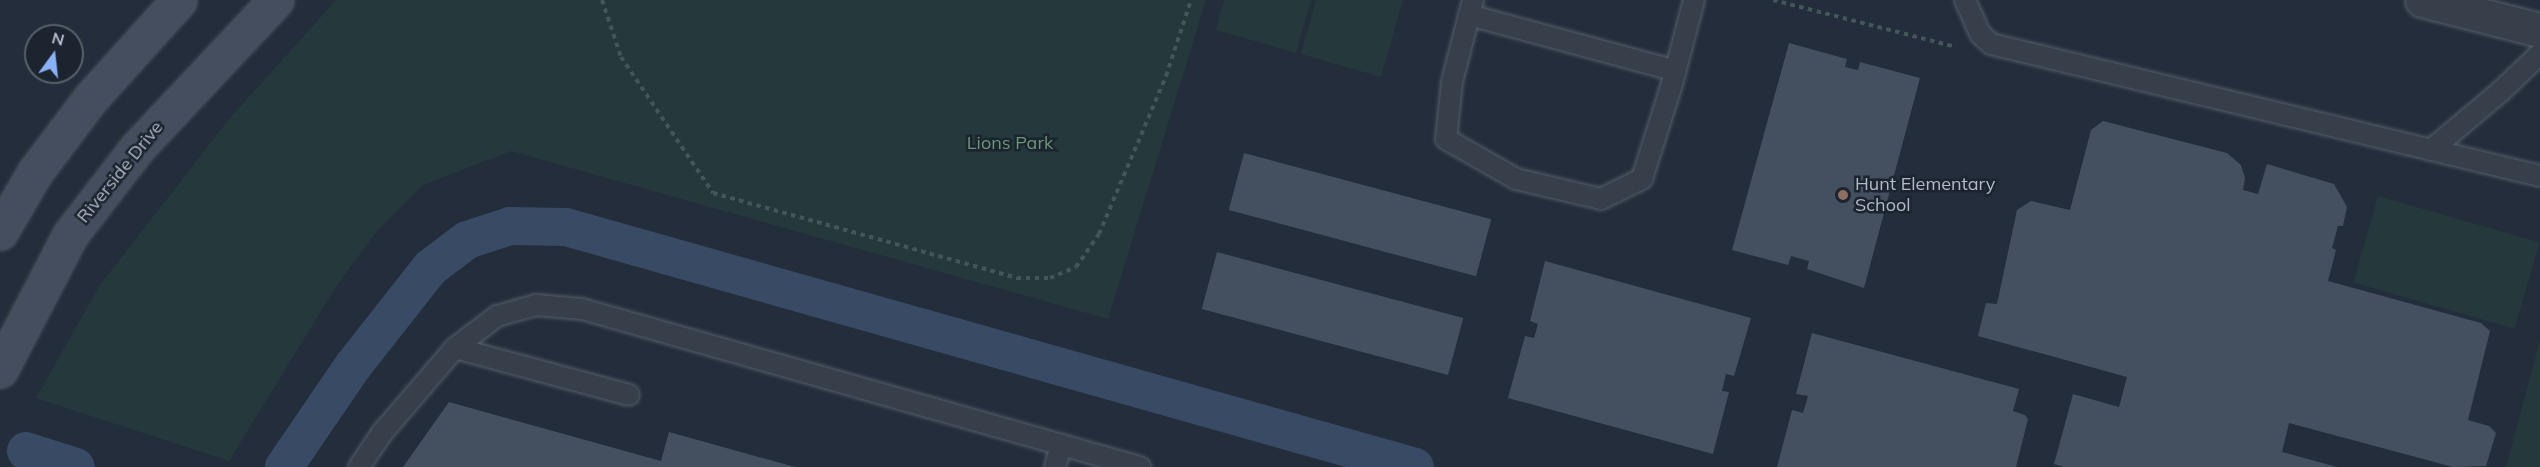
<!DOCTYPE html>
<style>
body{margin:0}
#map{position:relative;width:2540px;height:467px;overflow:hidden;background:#232d3b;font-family:Mulish,sans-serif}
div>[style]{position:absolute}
.green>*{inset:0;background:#25393c;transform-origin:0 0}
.canal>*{height:38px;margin:-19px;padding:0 19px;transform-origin:19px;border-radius:19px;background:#394a64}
.building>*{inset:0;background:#445060;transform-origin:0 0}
.path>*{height:4px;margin-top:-2px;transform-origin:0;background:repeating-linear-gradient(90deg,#435659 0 4.5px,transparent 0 9px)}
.roads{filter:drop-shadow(0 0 2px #555d69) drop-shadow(0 0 2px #555d69)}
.lane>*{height:20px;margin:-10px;padding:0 10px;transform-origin:10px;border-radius:10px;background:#373f4b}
.street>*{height:33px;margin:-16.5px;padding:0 16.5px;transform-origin:16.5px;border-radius:16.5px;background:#373f4b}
.secondary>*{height:33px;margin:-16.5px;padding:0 16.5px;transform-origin:16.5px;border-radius:16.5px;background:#454e5e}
.dots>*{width:16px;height:16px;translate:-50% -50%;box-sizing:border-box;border:3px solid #1c2430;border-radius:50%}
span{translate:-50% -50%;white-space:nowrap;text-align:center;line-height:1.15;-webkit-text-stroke:5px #1c2430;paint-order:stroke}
.park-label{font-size:18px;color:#6a9776}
.street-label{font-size:18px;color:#b2bac7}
.poi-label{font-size:18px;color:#b2bac7}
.left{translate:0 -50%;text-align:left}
.north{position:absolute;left:24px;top:24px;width:60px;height:60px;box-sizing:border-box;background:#1c2430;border:2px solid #58606c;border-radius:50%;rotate:15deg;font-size:16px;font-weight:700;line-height:24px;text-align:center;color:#b2bac7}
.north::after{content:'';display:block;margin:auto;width:21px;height:27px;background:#8ab0f5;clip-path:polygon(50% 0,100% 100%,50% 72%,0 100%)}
</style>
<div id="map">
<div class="green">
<i style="clip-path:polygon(336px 0,1206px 0,1108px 319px,511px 151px,423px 185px,377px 231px,337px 285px,229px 461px,36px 398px,100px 285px,229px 119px)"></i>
<i style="clip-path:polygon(1224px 0,1311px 0,1296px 53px,1216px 30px)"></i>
<i style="clip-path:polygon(1316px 0,1403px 0,1381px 77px,1301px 54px)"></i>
<i style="left:2378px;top:196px;width:168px;height:90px;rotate:16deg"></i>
<i style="clip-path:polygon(2540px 340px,2540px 467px,2506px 467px)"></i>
</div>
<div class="canal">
<i style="left:26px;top:451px;width:52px;rotate:17.7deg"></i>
<i style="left:284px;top:467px;width:122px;rotate:-55.7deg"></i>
<i style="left:353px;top:366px;width:125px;rotate:-51.8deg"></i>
<i style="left:430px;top:268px;width:46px;rotate:-37.1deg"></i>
<i style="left:467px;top:240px;width:45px;rotate:-18deg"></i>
<i style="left:510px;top:226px;width:56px;rotate:1deg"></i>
<i style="left:566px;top:227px;width:882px;rotate:15.78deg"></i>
</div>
<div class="building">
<i style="clip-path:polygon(1789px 43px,1847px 59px,1845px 67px,1858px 70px,1860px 62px,1920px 78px,1864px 288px,1807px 269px,1809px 261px,1791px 256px,1788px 265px,1732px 250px)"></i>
<i style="clip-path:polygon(2103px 121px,2227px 153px,2241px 165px,2245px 178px,2243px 190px,2258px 194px,2267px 164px,2334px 184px,2347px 207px,2343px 226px,2338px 226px,2332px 248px,2336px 250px,2328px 281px,2481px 323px,2490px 331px,2468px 420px,2489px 426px,2496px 433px,2486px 466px,2453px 467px,2289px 423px,2282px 452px,2337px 467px,2064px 467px,2054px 464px,2073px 394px,2119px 407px,2127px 377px,1978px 336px,1986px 303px,1997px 304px,2017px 210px,2031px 201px,2070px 210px,2091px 130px)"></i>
<i style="left:1244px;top:153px;width:256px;height:59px;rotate:15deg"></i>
<i style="left:1217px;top:252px;width:255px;height:59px;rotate:15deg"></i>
<i style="clip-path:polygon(1545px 261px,1751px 318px,1734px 376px,1726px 374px,1722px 391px,1729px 392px,1713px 454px,1508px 398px,1525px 336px,1534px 338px,1538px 324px,1530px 321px)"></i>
<i style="clip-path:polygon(1812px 333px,2019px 389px,2013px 411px,2025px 415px,2028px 419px,2016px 467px,1777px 467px,1792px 410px,1803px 413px,1808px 396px,1796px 394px)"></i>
<i style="clip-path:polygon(449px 402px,661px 461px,669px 432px,795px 467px,403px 467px)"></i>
</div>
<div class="path">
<i style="left:602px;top:0;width:60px;rotate:71.6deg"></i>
<i style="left:621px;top:57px;width:164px;rotate:55.9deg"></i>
<i style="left:713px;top:193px;width:316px;rotate:15.6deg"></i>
<i style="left:1017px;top:278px;width:33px"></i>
<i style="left:1050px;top:278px;width:28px;rotate:-23deg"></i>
<i style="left:1076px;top:267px;width:40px;rotate:-55.1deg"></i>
<i style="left:1099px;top:234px;width:172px;rotate:-67deg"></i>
<i style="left:1166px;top:76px;width:80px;rotate:-71.8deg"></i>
<i style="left:1773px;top:0;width:189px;rotate:14.4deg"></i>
</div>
<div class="roads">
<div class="lane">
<i style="left:1473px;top:0;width:85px;rotate:104.4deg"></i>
<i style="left:1452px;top:82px;width:57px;rotate:96deg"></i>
<i style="left:1446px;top:139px;width:81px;rotate:29.7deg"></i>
<i style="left:1516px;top:179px;width:87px;rotate:13.2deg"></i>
<i style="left:1601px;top:199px;width:46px;rotate:-26deg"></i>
<i style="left:1642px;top:179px;width:100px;rotate:-72.5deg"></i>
<i style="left:1672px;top:84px;width:87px;rotate:-75.3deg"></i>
<i style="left:1965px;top:0;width:37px;rotate:66deg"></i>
<i style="left:1980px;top:34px;width:15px;rotate:42deg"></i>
<i style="left:1991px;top:44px;width:565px;rotate:13.52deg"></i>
<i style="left:1469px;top:15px;width:214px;rotate:15.1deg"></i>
<i style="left:2431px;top:150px;width:92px;rotate:-40.1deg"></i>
<i style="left:2501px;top:91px;width:54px;rotate:-43.5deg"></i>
<i style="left:455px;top:348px;width:180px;rotate:15.1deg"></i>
<i style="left:359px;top:467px;width:41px;rotate:-55.9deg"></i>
<i style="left:382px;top:433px;width:112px;rotate:-49.3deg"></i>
<i style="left:455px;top:348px;width:53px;rotate:-37.3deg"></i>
<i style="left:497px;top:316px;width:41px;rotate:-15.8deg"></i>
<i style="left:536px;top:305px;width:46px;rotate:5deg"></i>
<i style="left:582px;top:309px;width:580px;rotate:15.81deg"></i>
<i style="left:1055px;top:467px;width:23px;rotate:-75deg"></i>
</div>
<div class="street">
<i style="left:2422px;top:0;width:122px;rotate:14.3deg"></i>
</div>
<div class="secondary">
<i style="left:0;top:232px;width:69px;rotate:-59.7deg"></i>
<i style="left:35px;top:172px;width:91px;rotate:-53deg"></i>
<i style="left:90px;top:99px;width:133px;rotate:-48deg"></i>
<i style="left:0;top:370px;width:152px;rotate:-62.6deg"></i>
<i style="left:70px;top:235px;width:110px;rotate:-52.4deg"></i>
<i style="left:137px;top:148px;width:203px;rotate:-46.8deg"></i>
</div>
</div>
<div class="dots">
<i style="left:1843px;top:195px;background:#8d6e63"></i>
</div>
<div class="park-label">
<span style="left:1010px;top:143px">Lions Park</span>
</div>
<div class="street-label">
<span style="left:120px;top:172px;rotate:-51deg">Riverside Drive</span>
</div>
<div class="poi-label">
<span class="left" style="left:1855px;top:195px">Hunt Elementary<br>School</span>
</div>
<div class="north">N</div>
</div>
